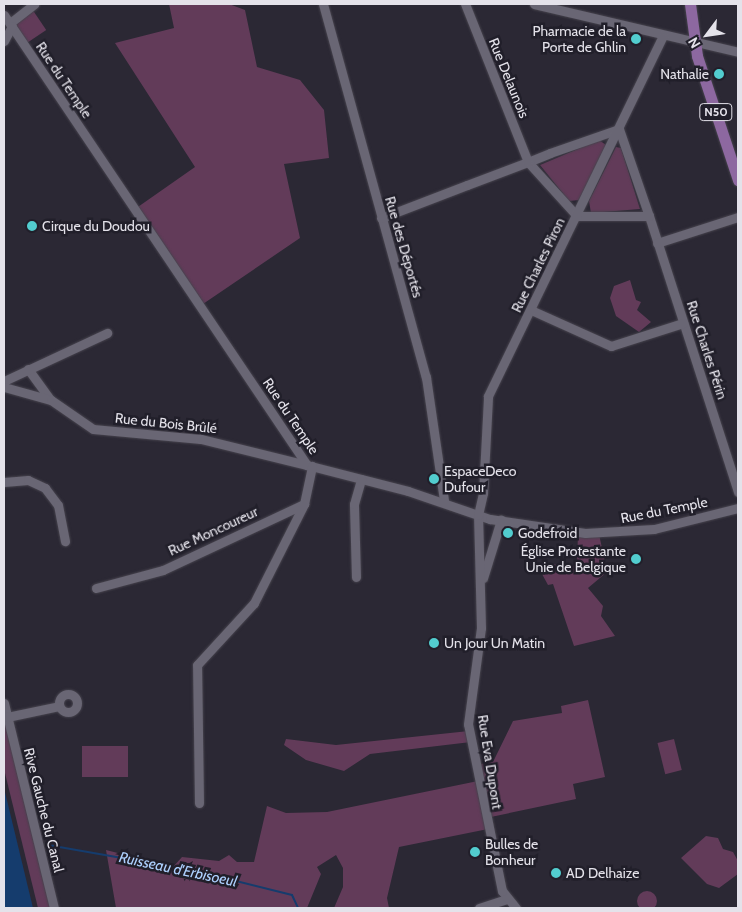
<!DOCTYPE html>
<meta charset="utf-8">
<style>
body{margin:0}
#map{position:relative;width:742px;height:912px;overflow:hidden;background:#2b2834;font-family:Cabin,sans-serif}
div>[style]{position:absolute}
.green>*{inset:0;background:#623b59;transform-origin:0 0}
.round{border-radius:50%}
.water>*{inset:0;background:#153c6d}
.stream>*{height:2px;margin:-1px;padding:0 1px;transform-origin:1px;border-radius:1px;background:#153c6d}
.roads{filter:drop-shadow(0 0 1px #46434d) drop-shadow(0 0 1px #46434d)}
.minor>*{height:9px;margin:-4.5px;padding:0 4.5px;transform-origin:4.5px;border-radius:4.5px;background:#696674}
.minor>.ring{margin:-4.5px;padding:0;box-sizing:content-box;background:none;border:9px solid #696674;border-radius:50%}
.major>*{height:11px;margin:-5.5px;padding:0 5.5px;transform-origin:5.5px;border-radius:5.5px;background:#8d68a0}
.dots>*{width:14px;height:14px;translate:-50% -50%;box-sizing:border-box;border:2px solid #211f2a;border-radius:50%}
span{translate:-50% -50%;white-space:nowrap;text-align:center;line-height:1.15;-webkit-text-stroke:5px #211f2a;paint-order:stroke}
.shield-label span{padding:1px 4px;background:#211f2a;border:1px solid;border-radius:4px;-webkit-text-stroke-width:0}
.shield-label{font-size:12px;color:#e4e2ea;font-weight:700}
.poi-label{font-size:14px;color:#e4e2ea}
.right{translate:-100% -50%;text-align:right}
.left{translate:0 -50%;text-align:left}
.street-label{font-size:14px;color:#e4e2ea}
.water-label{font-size:15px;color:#add0fe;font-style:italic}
.frame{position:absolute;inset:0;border:5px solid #e4e2ea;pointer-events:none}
.north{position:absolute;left:682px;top:10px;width:50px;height:50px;-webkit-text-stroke:4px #211f2a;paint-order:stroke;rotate:239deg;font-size:14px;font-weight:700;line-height:20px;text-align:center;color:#e4e2ea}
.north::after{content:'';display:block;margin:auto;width:18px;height:22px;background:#e4e2ea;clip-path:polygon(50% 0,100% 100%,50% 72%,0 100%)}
</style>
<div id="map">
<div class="green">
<i style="clip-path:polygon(169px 4px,229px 4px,245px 10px,257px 67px,300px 80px,324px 110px,329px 158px,284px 164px,300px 238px,200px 306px,135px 209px,195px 167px,115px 43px,174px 28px)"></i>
<i style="left:30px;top:6px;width:29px;height:26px;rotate:56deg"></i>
<i style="clip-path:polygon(599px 140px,606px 145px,579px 200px,569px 201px,540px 165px)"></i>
<i style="clip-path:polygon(616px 147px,621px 148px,640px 209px,591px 213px,589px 201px)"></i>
<i style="clip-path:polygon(630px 280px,636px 300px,641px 302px,637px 310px,651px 322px,639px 332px,616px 316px,610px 298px,614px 286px)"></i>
<i style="clip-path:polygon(578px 532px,599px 534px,607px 572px,588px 588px,603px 606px,601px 616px,615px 636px,574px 646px,553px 584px,548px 585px,542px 574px,547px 564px,577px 566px)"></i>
<i style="clip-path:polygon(588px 700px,605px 777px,573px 784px,576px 799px,486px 818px,488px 829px,399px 847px,387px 898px,389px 908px,334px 908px,343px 887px,343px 868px,336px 855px,317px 867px,321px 874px,307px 908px,116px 908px,106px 850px,173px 867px,182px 857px,219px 861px,229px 855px,237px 862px,254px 862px,267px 806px,286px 813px,327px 812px,478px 781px,475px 765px,493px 762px,513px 721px,562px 713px,561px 706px)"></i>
<i style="clip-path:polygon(4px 703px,54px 908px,38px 908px,4px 769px)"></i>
<i style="clip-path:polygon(469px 731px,471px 742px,370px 754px,344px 771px,306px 760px,284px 745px,286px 739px,336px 745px)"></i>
<i style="left:674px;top:739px;width:32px;height:17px;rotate:76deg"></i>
<i style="left:128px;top:746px;width:31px;height:46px;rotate:90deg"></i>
<i style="clip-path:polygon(706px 836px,718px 838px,723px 849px,733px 852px,738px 861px,738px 874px,719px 888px,707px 884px,681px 858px)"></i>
<i class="round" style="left:637px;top:891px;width:20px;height:20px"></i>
</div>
<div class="water">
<i style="clip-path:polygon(4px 788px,33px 908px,4px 908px)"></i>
</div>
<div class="stream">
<i style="left:48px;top:845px;width:150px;rotate:10deg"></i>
<i style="left:196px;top:871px;width:99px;rotate:14deg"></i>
<i style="left:292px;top:895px;width:14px;rotate:65deg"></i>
</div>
<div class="roads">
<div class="minor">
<i style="left:323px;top:4px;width:387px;rotate:74.6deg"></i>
<i style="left:426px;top:377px;width:125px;rotate:81.7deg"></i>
<i style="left:534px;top:4px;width:210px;rotate:13.2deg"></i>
<i style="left:4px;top:15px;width:543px;rotate:56.05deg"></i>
<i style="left:307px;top:465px;width:104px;rotate:14.4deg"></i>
<i style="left:408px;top:491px;width:87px;rotate:18.9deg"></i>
<i style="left:490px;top:519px;width:96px;rotate:8.4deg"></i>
<i style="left:585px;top:533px;width:69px;rotate:-3.3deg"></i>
<i style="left:654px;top:529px;width:87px;rotate:-14deg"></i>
<i style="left:10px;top:23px;width:31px;rotate:-38deg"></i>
<i style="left:4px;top:41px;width:17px;rotate:-62deg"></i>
<i style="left:649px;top:216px;width:290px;rotate:72.1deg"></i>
<i style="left:381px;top:218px;width:92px;rotate:-21deg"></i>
<i style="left:467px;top:185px;width:65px;rotate:-20.7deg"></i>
<i style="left:528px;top:162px;width:24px;rotate:-22deg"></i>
<i style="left:550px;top:153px;width:73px;rotate:-19.2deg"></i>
<i style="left:619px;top:129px;width:92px;rotate:71deg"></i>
<i style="left:649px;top:216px;width:72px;rotate:180deg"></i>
<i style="left:577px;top:216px;width:73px;rotate:-132.2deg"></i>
<i style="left:528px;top:162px;width:170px;rotate:-111.7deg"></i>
<i style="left:657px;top:243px;width:85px;rotate:-17.8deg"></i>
<i style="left:531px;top:310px;width:88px;rotate:24.2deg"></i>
<i style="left:611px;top:346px;width:76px;rotate:-17.7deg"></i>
<i style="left:28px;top:369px;width:36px;rotate:54deg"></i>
<i style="left:4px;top:381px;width:114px;rotate:-25deg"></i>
<i style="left:4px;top:387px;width:49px;rotate:15.5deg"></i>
<i style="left:51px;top:400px;width:51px;rotate:34.6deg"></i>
<i style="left:93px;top:429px;width:108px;rotate:5.3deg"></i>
<i style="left:201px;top:439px;width:109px;rotate:13.8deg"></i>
<i style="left:4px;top:482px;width:24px;rotate:-5deg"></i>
<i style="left:28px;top:480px;width:19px;rotate:25deg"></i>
<i style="left:45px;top:488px;width:21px;rotate:53deg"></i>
<i style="left:58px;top:505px;width:37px;rotate:79deg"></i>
<i style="left:356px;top:577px;width:73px;rotate:-91.6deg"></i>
<i style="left:354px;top:504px;width:26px;rotate:-74deg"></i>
<i style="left:483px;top:578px;width:61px;rotate:-72.8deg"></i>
<i style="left:96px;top:588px;width:69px;rotate:-15deg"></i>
<i style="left:163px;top:570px;width:156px;rotate:-25.1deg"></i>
<i style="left:304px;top:504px;width:39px;rotate:-78deg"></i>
<i class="ring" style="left:59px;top:694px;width:9px;height:9px"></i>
<i style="left:4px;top:703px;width:211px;rotate:76.3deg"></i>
<i style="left:7px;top:717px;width:53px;rotate:-11.9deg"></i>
<i style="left:199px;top:803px;width:138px;rotate:-90.8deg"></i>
<i style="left:197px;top:665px;width:84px;rotate:-47.4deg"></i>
<i style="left:254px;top:603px;width:111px;rotate:-63.2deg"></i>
<i style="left:479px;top:908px;width:28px;rotate:-18deg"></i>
<i style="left:516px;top:908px;width:22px;rotate:-129deg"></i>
<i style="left:502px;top:891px;width:170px;rotate:-101.5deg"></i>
<i style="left:468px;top:724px;width:97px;rotate:-82.3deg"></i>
<i style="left:481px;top:628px;width:113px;rotate:-91.5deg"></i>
<i style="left:478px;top:515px;width:23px;rotate:-77deg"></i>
<i style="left:483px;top:493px;width:97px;rotate:-87deg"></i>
<i style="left:488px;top:396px;width:399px;rotate:-64.1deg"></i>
</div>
<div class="major">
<i style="left:690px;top:4px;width:52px;rotate:82.3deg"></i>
<i style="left:697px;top:56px;width:131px;rotate:71.7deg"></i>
</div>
</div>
<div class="dots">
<i style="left:636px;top:39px;background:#52cdcf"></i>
<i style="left:719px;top:74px;background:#52cdcf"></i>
<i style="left:32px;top:226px;background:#52cdcf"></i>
<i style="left:434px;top:479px;background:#52cdcf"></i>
<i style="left:508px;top:533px;background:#52cdcf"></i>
<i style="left:636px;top:559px;background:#52cdcf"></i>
<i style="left:434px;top:643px;background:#52cdcf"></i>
<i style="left:475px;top:852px;background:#52cdcf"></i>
<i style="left:556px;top:873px;background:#52cdcf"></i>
</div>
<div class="shield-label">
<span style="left:716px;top:112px">N50</span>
</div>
<div class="poi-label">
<span class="right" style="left:626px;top:39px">Pharmacie de la<br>Porte de Ghlin</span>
<span class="right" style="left:709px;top:74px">Nathalie</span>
<span class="left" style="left:42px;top:226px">Cirque du Doudou</span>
<span class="left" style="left:444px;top:479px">EspaceDeco<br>Dufour</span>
<span class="left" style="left:518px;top:533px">Godefroid</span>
<span class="right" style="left:626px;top:559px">Église Protestante<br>Unie de Belgique</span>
<span class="left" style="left:444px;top:643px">Un Jour Un Matin</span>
<span class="left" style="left:485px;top:852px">Bulles de<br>Bonheur</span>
<span class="left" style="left:566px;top:873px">AD Delhaize</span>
</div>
<div class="street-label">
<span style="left:509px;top:78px;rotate:68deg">Rue Delaunois</span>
<span style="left:64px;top:80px;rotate:56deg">Rue du Temple</span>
<span style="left:404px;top:247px;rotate:74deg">Rue des Déportés</span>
<span style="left:538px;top:265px;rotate:-64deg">Rue Charles Piron</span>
<span style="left:707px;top:350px;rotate:72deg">Rue Charles Périn</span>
<span style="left:291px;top:416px;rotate:56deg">Rue du Temple</span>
<span style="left:166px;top:423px;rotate:6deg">Rue du Bois Brûlé</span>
<span style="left:664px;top:510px;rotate:-11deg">Rue du Temple</span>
<span style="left:213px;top:531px;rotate:-25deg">Rue Moncoureur</span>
<span style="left:490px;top:762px;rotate:81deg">Rue Eva Dupont</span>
<span style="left:44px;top:810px;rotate:76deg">Rive Gauche du Canal</span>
</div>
<div class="water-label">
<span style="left:178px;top:870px;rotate:12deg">Ruisseau d'Erbisoeul</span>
</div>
<div class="frame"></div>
<div class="north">N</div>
</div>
